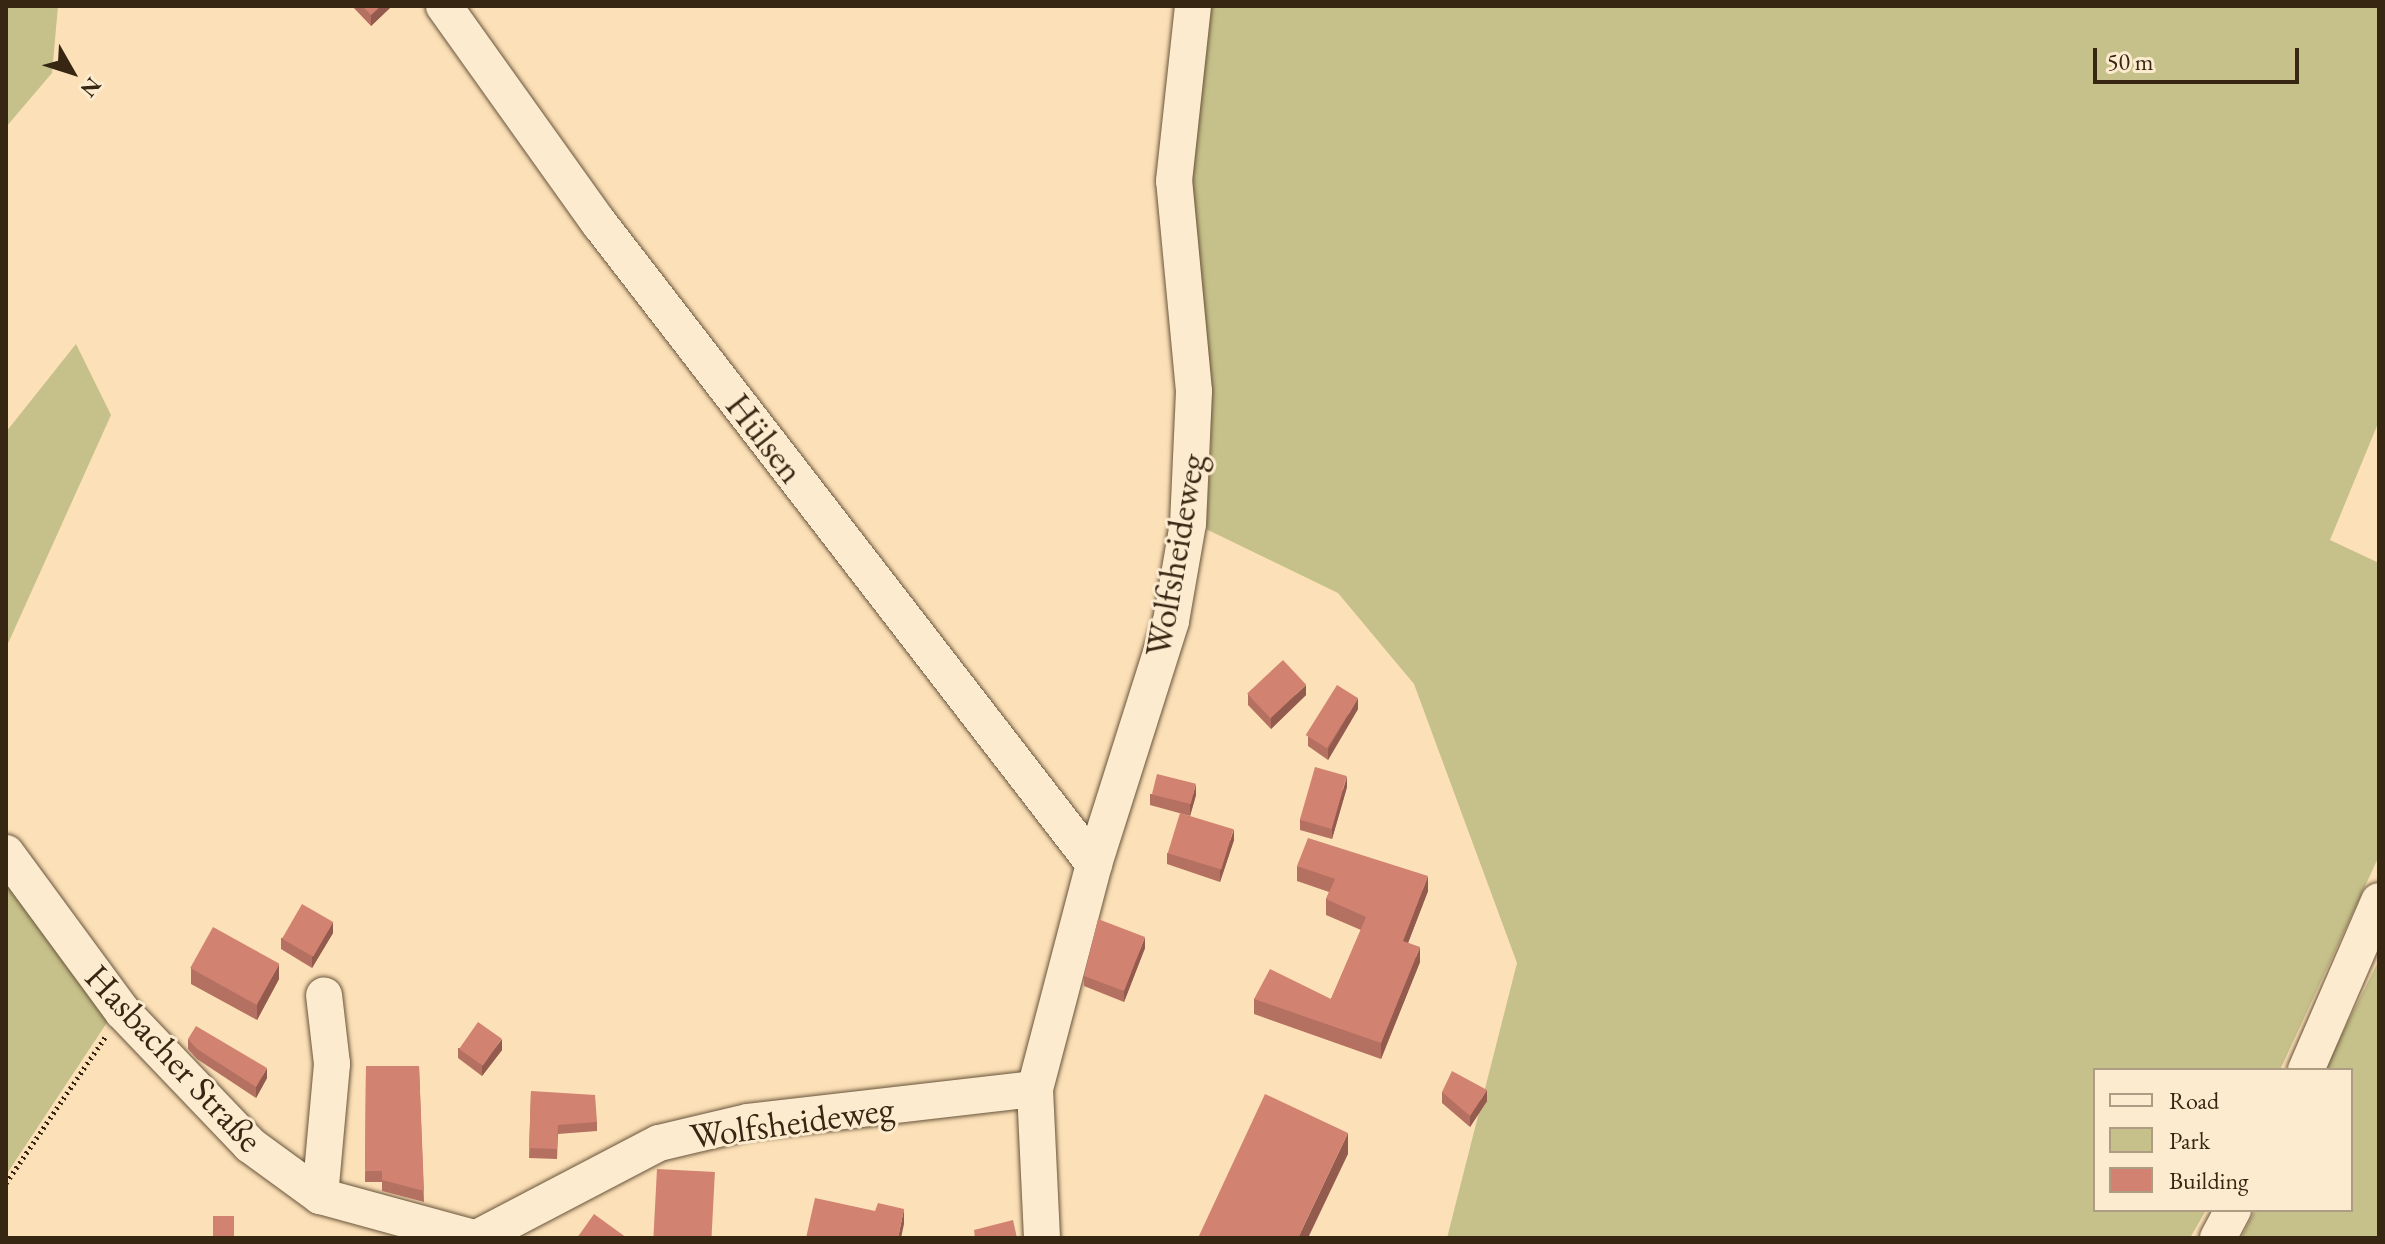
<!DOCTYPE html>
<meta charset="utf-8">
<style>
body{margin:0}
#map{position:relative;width:2385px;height:1244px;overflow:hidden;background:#fce0b7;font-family:"EB Garamond",serif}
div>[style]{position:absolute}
.green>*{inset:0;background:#c6c08a}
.path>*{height:5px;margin-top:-2.5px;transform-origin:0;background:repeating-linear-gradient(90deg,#372612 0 2px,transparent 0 6px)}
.roads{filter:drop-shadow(0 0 2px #68543b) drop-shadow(0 0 2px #68543b)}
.minor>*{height:36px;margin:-18px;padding:0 18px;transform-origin:18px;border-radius:18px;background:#fdebd0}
.wall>*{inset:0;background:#b47060}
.shaded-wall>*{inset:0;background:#925b4e}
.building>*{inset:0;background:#d18270;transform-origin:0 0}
span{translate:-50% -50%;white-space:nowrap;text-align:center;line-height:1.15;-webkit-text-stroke:6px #fdebd0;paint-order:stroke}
.street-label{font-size:36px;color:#372612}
.frame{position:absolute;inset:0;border:8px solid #372612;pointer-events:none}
.legend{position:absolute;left:2093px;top:1068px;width:260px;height:144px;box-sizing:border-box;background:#fdebd0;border:2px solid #ae9c84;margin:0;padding:10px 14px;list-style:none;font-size:24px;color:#372612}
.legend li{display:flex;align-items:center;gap:16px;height:40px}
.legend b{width:40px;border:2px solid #ae9c84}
.north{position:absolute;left:32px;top:32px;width:80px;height:80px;-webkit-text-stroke:6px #fdebd0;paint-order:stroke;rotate:129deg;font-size:22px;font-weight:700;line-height:32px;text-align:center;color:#372612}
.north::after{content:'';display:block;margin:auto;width:28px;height:36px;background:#372612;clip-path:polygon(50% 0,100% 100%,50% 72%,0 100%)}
.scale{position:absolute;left:2093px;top:48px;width:206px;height:36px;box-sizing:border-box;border:4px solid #372612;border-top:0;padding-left:10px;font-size:24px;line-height:28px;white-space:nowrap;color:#372612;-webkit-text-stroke:6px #fdebd0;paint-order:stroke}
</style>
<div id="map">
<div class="green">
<i style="clip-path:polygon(6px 6px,58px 6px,52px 73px,6px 127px)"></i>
<i style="clip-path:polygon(1210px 6px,2379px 6px,2379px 421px,2330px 540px,2379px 563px,2379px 856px,2280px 1070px,2095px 1070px,2095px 1210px,2206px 1210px,2190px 1238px,1447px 1238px,1517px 963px,1414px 684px,1338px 593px,1206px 529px,1211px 439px,1189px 178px)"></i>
<i style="clip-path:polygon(76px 344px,111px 415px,6px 648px,6px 432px)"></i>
<i style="clip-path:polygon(6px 875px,108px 1021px,6px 1175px)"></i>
<i style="clip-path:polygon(2379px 960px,2379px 1238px,2241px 1238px,2255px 1210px,2351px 1210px,2351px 1070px,2324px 1070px)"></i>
</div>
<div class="path">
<i style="left:6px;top:1183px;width:178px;rotate:-55.8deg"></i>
</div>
<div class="roads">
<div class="minor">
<i style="left:444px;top:6px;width:267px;rotate:54.5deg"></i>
<i style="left:599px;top:223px;width:810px;rotate:52.32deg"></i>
<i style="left:6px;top:853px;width:197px;rotate:53.7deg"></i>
<i style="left:123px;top:1012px;width:184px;rotate:46.3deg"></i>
<i style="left:250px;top:1145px;width:87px;rotate:36.1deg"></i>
<i style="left:320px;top:1196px;width:160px;rotate:15.3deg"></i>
<i style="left:2306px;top:1070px;width:184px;rotate:-66.6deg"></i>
<i style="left:320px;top:1196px;width:133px;rotate:-84.8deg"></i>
<i style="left:332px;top:1064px;width:69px;rotate:-96.6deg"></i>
<i style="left:477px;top:1238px;width:205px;rotate:-27.6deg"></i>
<i style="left:659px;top:1143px;width:91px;rotate:-13.3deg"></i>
<i style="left:748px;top:1122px;width:289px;rotate:-6.6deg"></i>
<i style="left:1042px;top:1238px;width:149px;rotate:-92.7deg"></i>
<i style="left:1035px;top:1089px;width:233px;rotate:-75.3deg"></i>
<i style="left:1094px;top:864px;width:255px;rotate:-72.4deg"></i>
<i style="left:1171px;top:621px;width:98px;rotate:-80.1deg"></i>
<i style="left:1188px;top:524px;width:133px;rotate:-87.4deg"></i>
<i style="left:1194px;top:391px;width:211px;rotate:-95.4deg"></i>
<i style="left:1174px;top:181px;width:176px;rotate:-83.8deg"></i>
<i style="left:2218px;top:1238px;width:32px;rotate:-62deg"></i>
</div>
</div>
<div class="wall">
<i style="clip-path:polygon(352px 6px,392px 6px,371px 26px)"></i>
<i style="clip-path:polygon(1248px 694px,1306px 695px,1271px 729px,1248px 705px)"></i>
<i style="clip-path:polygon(1358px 709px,1328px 760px,1308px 746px,1308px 736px)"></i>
<i style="clip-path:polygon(1347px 787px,1332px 839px,1300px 830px,1300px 820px)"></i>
<i style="clip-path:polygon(1150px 794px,1196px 795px,1190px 816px,1150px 805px)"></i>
<i style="clip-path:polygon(1234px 840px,1220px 882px,1167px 864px,1167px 853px)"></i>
<i style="clip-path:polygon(1297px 866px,1428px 891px,1408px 943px,1420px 962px,1381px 1059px,1254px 1014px,1254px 999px,1331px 999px,1361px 930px,1326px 915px,1326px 899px,1329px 892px,1297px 881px)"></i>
<i style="clip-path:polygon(333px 933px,312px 968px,281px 949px,281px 938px)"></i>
<i style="clip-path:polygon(1145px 948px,1124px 1002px,1084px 986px,1084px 976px)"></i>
<i style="clip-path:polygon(191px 968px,279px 979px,257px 1020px,191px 984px)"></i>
<i style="clip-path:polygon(188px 1039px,267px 1078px,256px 1098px,197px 1059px,188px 1049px)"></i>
<i style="clip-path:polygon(458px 1048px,502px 1050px,482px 1076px,458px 1058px)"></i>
<i style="clip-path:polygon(366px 1066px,419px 1066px,424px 1202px,382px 1191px,382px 1182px,365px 1182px)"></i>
<i style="clip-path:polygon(531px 1091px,597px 1122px,597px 1131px,558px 1134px,557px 1159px,529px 1158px)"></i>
<i style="clip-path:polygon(1442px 1092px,1487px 1101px,1470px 1127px,1442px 1103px)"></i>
</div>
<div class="shaded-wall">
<i style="clip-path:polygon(381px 6px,392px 6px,371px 26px,371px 15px)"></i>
<i style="clip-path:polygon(1306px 685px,1306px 695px,1271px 729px,1271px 718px)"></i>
<i style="clip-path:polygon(1358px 698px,1358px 709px,1328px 760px,1328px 749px)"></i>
<i style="clip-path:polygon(1347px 776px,1347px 787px,1332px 839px,1332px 828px)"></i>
<i style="clip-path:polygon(1196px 784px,1196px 795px,1190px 816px,1190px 805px)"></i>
<i style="clip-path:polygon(1234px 829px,1234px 840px,1220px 882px,1220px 871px)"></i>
<i style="clip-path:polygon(1428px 876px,1428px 891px,1403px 956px,1403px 941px)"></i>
<i style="clip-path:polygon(333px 922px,333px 933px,312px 968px,312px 957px)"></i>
<i style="clip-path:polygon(1145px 937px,1145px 948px,1124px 1002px,1124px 991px)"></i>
<i style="clip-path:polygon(1420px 947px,1420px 962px,1381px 1059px,1381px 1043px)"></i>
<i style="clip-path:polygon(279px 964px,279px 979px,257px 1020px,257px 1004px)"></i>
<i style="clip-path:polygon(502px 1039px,502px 1050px,482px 1076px,482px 1065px)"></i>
<i style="clip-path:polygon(267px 1068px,267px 1078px,256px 1098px,256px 1087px)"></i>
<i style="clip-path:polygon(1487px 1090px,1487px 1101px,1470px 1127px,1470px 1116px)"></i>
<i style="clip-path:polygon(1348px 1133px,1348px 1154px,1308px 1238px,1298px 1238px)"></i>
<i style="clip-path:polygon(904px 1209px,904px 1224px,901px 1238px,898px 1238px)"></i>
</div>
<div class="building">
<i style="clip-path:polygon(362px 6px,381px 6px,371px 15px)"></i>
<i style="left:1283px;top:660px;width:34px;height:49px;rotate:47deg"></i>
<i style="left:1337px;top:685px;width:25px;height:59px;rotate:32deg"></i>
<i style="left:1315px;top:767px;width:33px;height:55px;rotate:16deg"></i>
<i style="left:1157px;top:774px;width:40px;height:21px;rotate:14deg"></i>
<i style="left:1180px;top:813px;width:56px;height:42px;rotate:17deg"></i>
<i style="clip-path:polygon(1308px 838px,1428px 876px,1403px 941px,1420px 947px,1381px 1043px,1254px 999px,1270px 969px,1331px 999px,1366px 917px,1326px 899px,1335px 879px,1297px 866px)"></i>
<i style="left:302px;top:904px;width:36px;height:40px;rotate:30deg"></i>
<i style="clip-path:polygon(1098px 919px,1145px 937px,1124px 991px,1084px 976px)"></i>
<i style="left:213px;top:927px;width:76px;height:47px;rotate:29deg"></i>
<i style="left:478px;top:1022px;width:29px;height:33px;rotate:35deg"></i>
<i style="clip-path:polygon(196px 1026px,267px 1068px,256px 1087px,197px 1049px,188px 1039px)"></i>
<i style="clip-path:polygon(366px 1066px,419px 1066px,424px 1191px,382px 1180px,382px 1171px,365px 1171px)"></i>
<i style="clip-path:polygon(1452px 1071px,1487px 1090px,1470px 1116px,1442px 1092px)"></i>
<i style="clip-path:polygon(531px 1091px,595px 1095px,597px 1122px,558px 1125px,557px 1149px,529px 1148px)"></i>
<i style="clip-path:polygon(1265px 1094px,1348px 1133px,1298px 1238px,1198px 1238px)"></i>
<i style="left:657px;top:1169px;width:58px;height:69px;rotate:3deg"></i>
<i style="clip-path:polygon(815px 1198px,875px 1211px,878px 1203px,904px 1209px,898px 1238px,806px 1238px)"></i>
<i style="clip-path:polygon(594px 1214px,627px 1238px,577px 1238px)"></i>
<i style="left:213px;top:1216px;width:21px;height:22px"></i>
<i style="clip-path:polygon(1013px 1220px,1017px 1238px,975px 1238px,974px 1230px)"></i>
</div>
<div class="street-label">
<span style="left:765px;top:438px;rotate:52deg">Hülsen</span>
<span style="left:1175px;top:555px;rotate:-80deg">Wolfsheideweg</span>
<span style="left:174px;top:1058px;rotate:47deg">Hasbacher Straße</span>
<span style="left:792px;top:1122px;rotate:-8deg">Wolfsheideweg</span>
</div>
<div class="frame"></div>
<ul class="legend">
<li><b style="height:10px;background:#fdebd0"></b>Road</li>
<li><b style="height:22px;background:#c6c08a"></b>Park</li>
<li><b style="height:22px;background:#d18270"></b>Building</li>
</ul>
<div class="north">N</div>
<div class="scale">50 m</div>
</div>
